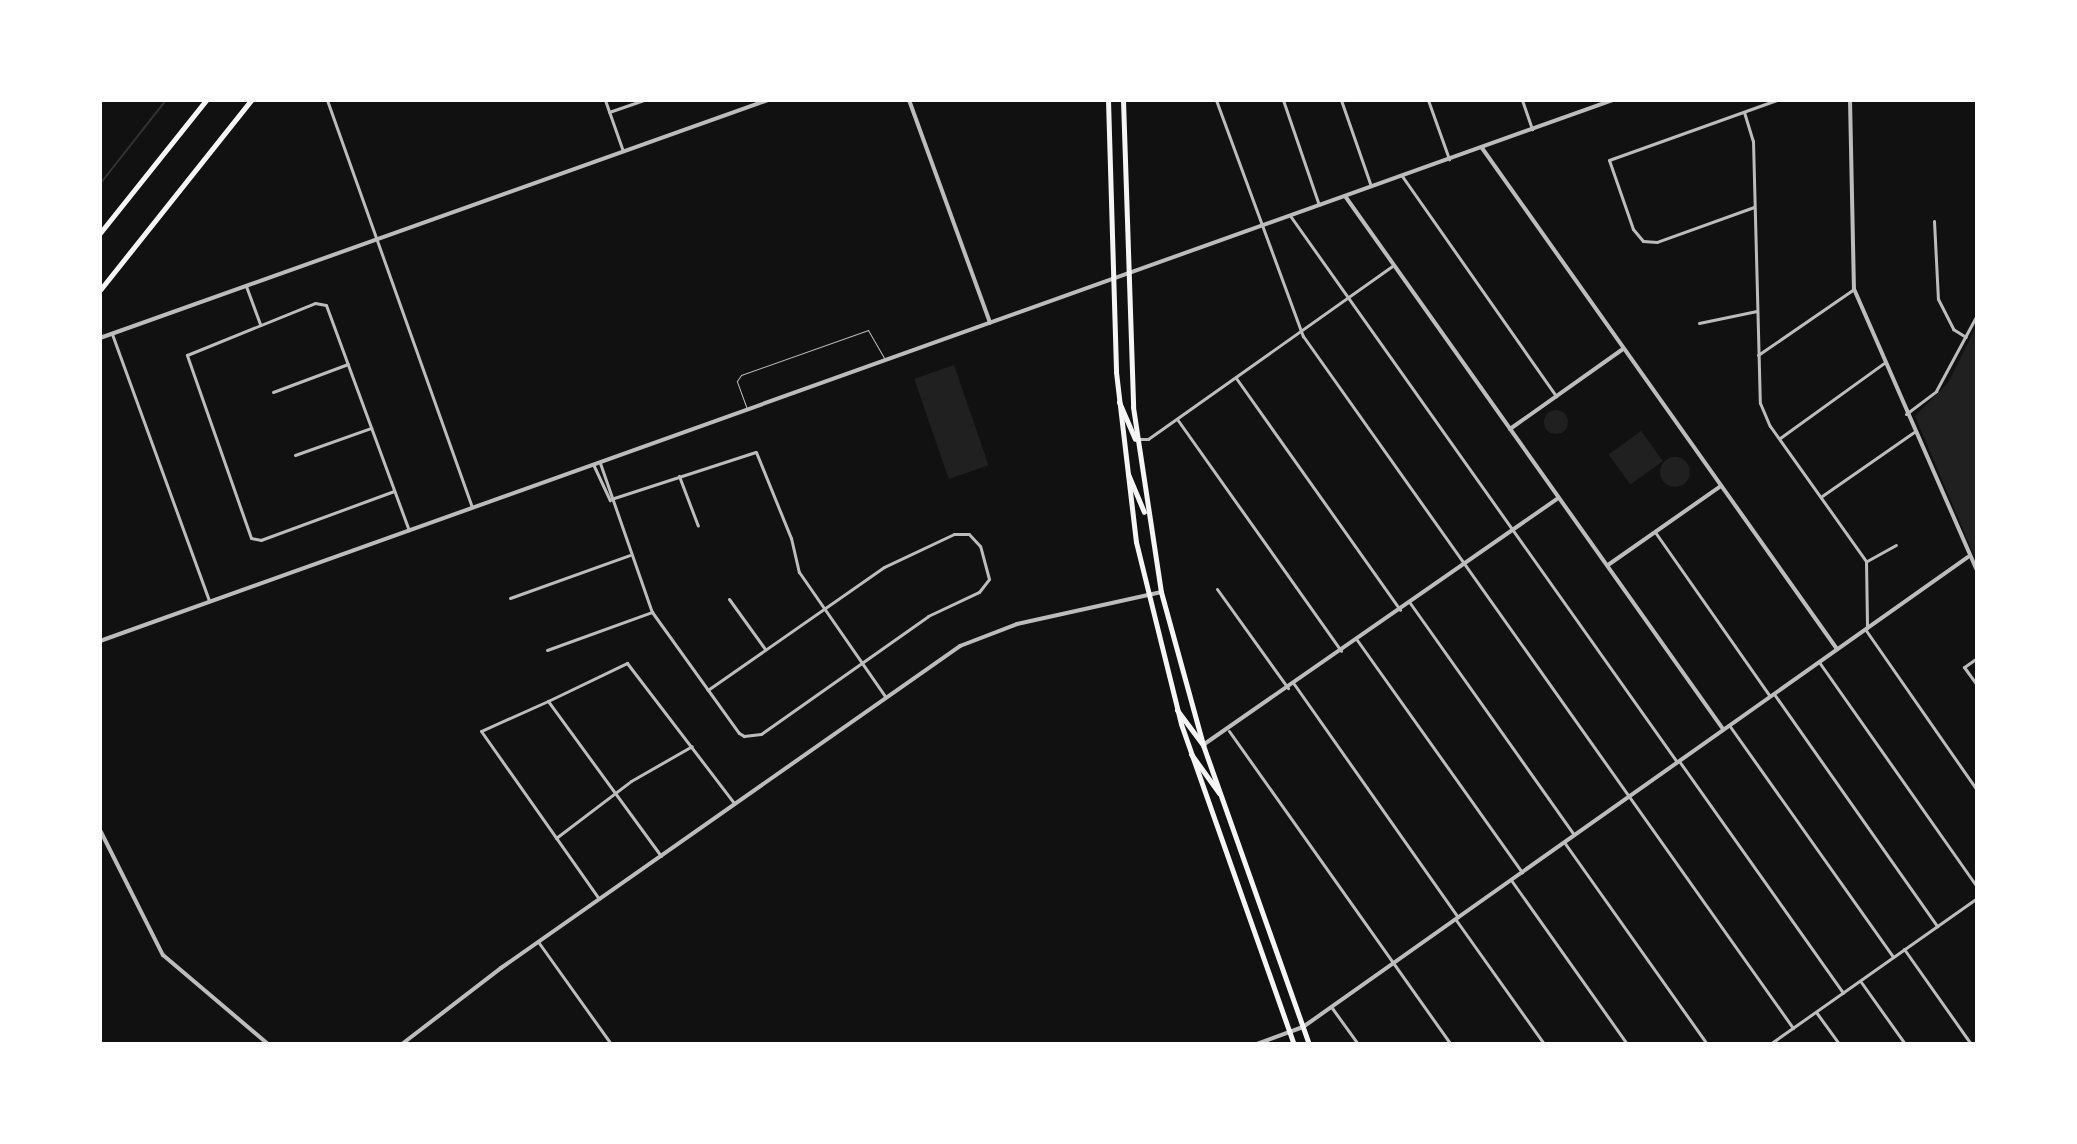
<!DOCTYPE html>
<style>
body{margin:0}
#map{position:relative;width:2077px;height:1144px;overflow:hidden;background:#111;font-family:"PT Sans Narrow",sans-serif}
div>[style]{position:absolute}
.green>*{inset:0;background:#202020;transform-origin:0 0}
.round{border-radius:50%}
.stream>*{height:2px;margin:-1px;padding:0 1px;transform-origin:1px;border-radius:1px;background:#333}
.service>*{height:1px;margin:-0.5px;padding:0 0.5px;transform-origin:0.5px;border-radius:0.5px;background:#bcbcbc}
.minor>*{height:3px;margin:-1.5px;padding:0 1.5px;transform-origin:1.5px;border-radius:1.5px;background:#bcbcbc}
.tertiary>*{height:4px;margin:-2px;padding:0 2px;transform-origin:2px;border-radius:2px;background:#bcbcbc}
.primary>*{height:5px;margin:-2.5px;padding:0 2.5px;transform-origin:2.5px;border-radius:2.5px;background:#f5f5f5}
.motorway>*{height:5px;margin:-2.5px;padding:0 2.5px;transform-origin:2.5px;border-radius:2.5px;background:#f5f5f5}
span{translate:-50% -50%;white-space:nowrap;text-align:center;line-height:1.15;-webkit-text-stroke:8px #fff;paint-order:stroke}
.frame{position:absolute;inset:0;border:102px solid #fff;pointer-events:none}
</style>
<div id="map">
<div class="green">
<i style="clip-path:polygon(1977px 325px,1977px 562px,1915px 416px,1948px 383px)"></i>
<i style="left:954px;top:365px;width:106px;height:42px;rotate:71deg"></i>
<i class="round" style="left:1544px;top:410px;width:24px;height:24px"></i>
<i style="left:1641px;top:431px;width:37px;height:40px;rotate:54deg"></i>
<i class="round" style="left:1660px;top:457px;width:30px;height:30px"></i>
</div>
<div class="stream">
<i style="left:100px;top:184px;width:107px;rotate:-51.8deg"></i>
</div>
<div class="service">
<i style="left:747px;top:409px;width:30px;rotate:-110deg"></i>
<i style="left:737px;top:381px;width:7px;rotate:-56deg"></i>
<i style="left:741px;top:375px;width:135px;rotate:-19.5deg"></i>
<i style="left:868px;top:330px;width:32px;rotate:60deg"></i>
</div>
<div class="minor">
<i style="left:327px;top:100px;width:432px;rotate:70.4deg"></i>
<i style="left:605px;top:100px;width:54px;rotate:70.6deg"></i>
<i style="left:1216px;top:100px;width:252px;rotate:69.8deg"></i>
<i style="left:1303px;top:336px;width:848px;rotate:54.7deg"></i>
<i style="left:1283px;top:100px;width:111px;rotate:71.1deg"></i>
<i style="left:1341px;top:100px;width:91px;rotate:70.8deg"></i>
<i style="left:1428px;top:100px;width:63px;rotate:70.4deg"></i>
<i style="left:1522px;top:100px;width:31px;rotate:71deg"></i>
<i style="left:609px;top:112px;width:36px;rotate:-19deg"></i>
<i style="left:1744px;top:112px;width:30px;rotate:73deg"></i>
<i style="left:1753px;top:141px;width:262px;rotate:88.5deg"></i>
<i style="left:1760px;top:403px;width:25px;rotate:67deg"></i>
<i style="left:1770px;top:426px;width:166px;rotate:54.6deg"></i>
<i style="left:1866px;top:561px;width:67px;rotate:89.1deg"></i>
<i style="left:1402px;top:176px;width:269px;rotate:55deg"></i>
<i style="left:1754px;top:207px;width:103px;rotate:160.2deg"></i>
<i style="left:1657px;top:242px;width:14px;rotate:-176deg"></i>
<i style="left:1643px;top:241px;width:16px;rotate:-130deg"></i>
<i style="left:1633px;top:229px;width:73px;rotate:-109.2deg"></i>
<i style="left:1609px;top:160px;width:178px;rotate:-19.7deg"></i>
<i style="left:1291px;top:217px;width:668px;rotate:54.69deg"></i>
<i style="left:1934px;top:221px;width:78px;rotate:87.1deg"></i>
<i style="left:1938px;top:299px;width:34px;rotate:63deg"></i>
<i style="left:1953px;top:329px;width:15px;rotate:32deg"></i>
<i style="left:246px;top:286px;width:40px;rotate:69.8deg"></i>
<i style="left:1699px;top:323px;width:59px;rotate:-11.7deg"></i>
<i style="left:112px;top:334px;width:284px;rotate:70deg"></i>
<i style="left:1758px;top:355px;width:116px;rotate:-34.5deg"></i>
<i style="left:1236px;top:378px;width:284px;rotate:54.7deg"></i>
<i style="left:273px;top:392px;width:80px;rotate:-20.5deg"></i>
<i style="left:1906px;top:414px;width:38px;rotate:-37deg"></i>
<i style="left:1936px;top:391px;width:86px;rotate:-61.7deg"></i>
<i style="left:1177px;top:419px;width:284px;rotate:54.7deg"></i>
<i style="left:1780px;top:438px;width:128px;rotate:-35.8deg"></i>
<i style="left:1137px;top:439px;width:11px"></i>
<i style="left:1148px;top:439px;width:301px;rotate:-35.3deg"></i>
<i style="left:295px;top:455px;width:81px;rotate:-19.6deg"></i>
<i style="left:600px;top:463px;width:158px;rotate:70.8deg"></i>
<i style="left:652px;top:612px;width:149px;rotate:54.3deg"></i>
<i style="left:739px;top:733px;width:6px;rotate:31deg"></i>
<i style="left:744px;top:736px;width:17px;rotate:-7deg"></i>
<i style="left:761px;top:734px;width:204px;rotate:-35.2deg"></i>
<i style="left:928px;top:616px;width:56px;rotate:-25.2deg"></i>
<i style="left:979px;top:592px;width:16px;rotate:-52deg"></i>
<i style="left:989px;top:579px;width:34px;rotate:-105deg"></i>
<i style="left:980px;top:546px;width:16px;rotate:-133deg"></i>
<i style="left:969px;top:534px;width:15px;rotate:180deg"></i>
<i style="left:954px;top:534px;width:77px;rotate:154.8deg"></i>
<i style="left:884px;top:567px;width:215px;rotate:145.1deg"></i>
<i style="left:593px;top:464px;width:40px;rotate:65deg"></i>
<i style="left:679px;top:476px;width:53px;rotate:69.2deg"></i>
<i style="left:394px;top:491px;width:142px;rotate:159.8deg"></i>
<i style="left:261px;top:540px;width:10px;rotate:-169deg"></i>
<i style="left:251px;top:538px;width:194px;rotate:-109.3deg"></i>
<i style="left:187px;top:355px;width:138px;rotate:-22.1deg"></i>
<i style="left:315px;top:303px;width:11px;rotate:10deg"></i>
<i style="left:326px;top:305px;width:240px;rotate:69.8deg"></i>
<i style="left:1822px;top:496px;width:112px;rotate:-34.8deg"></i>
<i style="left:611px;top:499px;width:152px;rotate:-18deg"></i>
<i style="left:756px;top:452px;width:93px;rotate:67.9deg"></i>
<i style="left:791px;top:538px;width:35px;rotate:77deg"></i>
<i style="left:799px;top:572px;width:151px;rotate:55.3deg"></i>
<i style="left:1655px;top:532px;width:200px;rotate:55deg"></i>
<i style="left:1867px;top:561px;width:33px;rotate:-29deg"></i>
<i style="left:1217px;top:589px;width:122px;rotate:54.4deg"></i>
<i style="left:510px;top:598px;width:127px;rotate:-19.7deg"></i>
<i style="left:729px;top:599px;width:62px;rotate:54.2deg"></i>
<i style="left:1410px;top:603px;width:284px;rotate:54.7deg"></i>
<i style="left:1865px;top:629px;width:196px;rotate:55.2deg"></i>
<i style="left:1357px;top:640px;width:285px;rotate:54.6deg"></i>
<i style="left:547px;top:650px;width:112px;rotate:-19.9deg"></i>
<i style="left:1977px;top:658px;width:16px;rotate:145deg"></i>
<i style="left:1964px;top:667px;width:22px;rotate:54deg"></i>
<i style="left:1819px;top:662px;width:275px;rotate:54.9deg"></i>
<i style="left:1294px;top:684px;width:285px;rotate:54.9deg"></i>
<i style="left:1774px;top:694px;width:284px;rotate:54.9deg"></i>
<i style="left:548px;top:701px;width:73px;rotate:155.9deg"></i>
<i style="left:481px;top:731px;width:205px;rotate:54.9deg"></i>
<i style="left:1729px;top:725px;width:284px;rotate:54.7deg"></i>
<i style="left:1229px;top:731px;width:384px;rotate:54.7deg"></i>
<i style="left:1679px;top:761px;width:284px;rotate:54.7deg"></i>
<i style="left:556px;top:838px;width:94px;rotate:-37.2deg"></i>
<i style="left:631px;top:781px;width:70px;rotate:-29.8deg"></i>
<i style="left:1564px;top:842px;width:247px;rotate:54.7deg"></i>
<i style="left:661px;top:856px;width:192px;rotate:-126.1deg"></i>
<i style="left:548px;top:701px;width:88px;rotate:-25.7deg"></i>
<i style="left:627px;top:663px;width:176px;rotate:52.6deg"></i>
<i style="left:1511px;top:880px;width:201px;rotate:54.7deg"></i>
<i style="left:1456px;top:920px;width:152px;rotate:54.6deg"></i>
<i style="left:539px;top:943px;width:124px;rotate:54.5deg"></i>
<i style="left:1904px;top:949px;width:116px;rotate:54.8deg"></i>
<i style="left:1861px;top:982px;width:76px;rotate:54.6deg"></i>
<i style="left:1332px;top:1008px;width:44px;rotate:54.2deg"></i>
<i style="left:1816px;top:1012px;width:39px;rotate:54deg"></i>
<i style="left:1770px;top:1044px;width:253px;rotate:-35.2deg"></i>
</div>
<div class="tertiary">
<i style="left:909px;top:100px;width:237px;rotate:70deg"></i>
<i style="left:1850px;top:100px;width:189px;rotate:88.8deg"></i>
<i style="left:1854px;top:289px;width:308px;rotate:66.4deg"></i>
<i style="left:1482px;top:148px;width:614px;rotate:54.68deg"></i>
<i style="left:1345px;top:196px;width:653px;rotate:54.66deg"></i>
<i style="left:100px;top:338px;width:709px;rotate:-19.61deg"></i>
<i style="left:1510px;top:429px;width:138px;rotate:-35.3deg"></i>
<i style="left:1608px;top:565px;width:138px;rotate:-35deg"></i>
<i style="left:100px;top:641px;width:1607px;rotate:-19.68deg"></i>
<i style="left:1203px;top:745px;width:433px;rotate:-34.8deg"></i>
<i style="left:100px;top:830px;width:140px;rotate:63.3deg"></i>
<i style="left:163px;top:955px;width:138px;rotate:40.3deg"></i>
<i style="left:402px;top:1044px;width:125px;rotate:-37.5deg"></i>
<i style="left:501px;top:968px;width:561px;rotate:-35.05deg"></i>
<i style="left:960px;top:646px;width:61px;rotate:-21.1deg"></i>
<i style="left:1017px;top:624px;width:148px;rotate:-12.5deg"></i>
<i style="left:1257px;top:1044px;width:49px;rotate:-20.3deg"></i>
<i style="left:1303px;top:1027px;width:814px;rotate:-35.25deg"></i>
</div>
<div class="primary">
<i style="left:1108px;top:100px;width:272px;rotate:88.3deg"></i>
<i style="left:1116px;top:372px;width:171px;rotate:83.3deg"></i>
<i style="left:1136px;top:542px;width:187px;rotate:76.1deg"></i>
<i style="left:1181px;top:724px;width:339px;rotate:70.6deg"></i>
<i style="left:1123px;top:100px;width:307px;rotate:88.1deg"></i>
<i style="left:1133px;top:407px;width:187px;rotate:81.4deg"></i>
<i style="left:1161px;top:592px;width:159px;rotate:74.6deg"></i>
<i style="left:1203px;top:745px;width:317px;rotate:70.5deg"></i>
<i style="left:1119px;top:402px;width:40px;rotate:66.6deg"></i>
<i style="left:1128px;top:474px;width:41px;rotate:67.2deg"></i>
<i style="left:1177px;top:710px;width:44px;rotate:53.4deg"></i>
<i style="left:1191px;top:754px;width:48px;rotate:54.3deg"></i>
</div>
<div class="motorway">
<i style="left:100px;top:233px;width:170px;rotate:-51.4deg"></i>
<i style="left:100px;top:290px;width:243px;rotate:-51.5deg"></i>
</div>
<div class="frame"></div>
</div>
